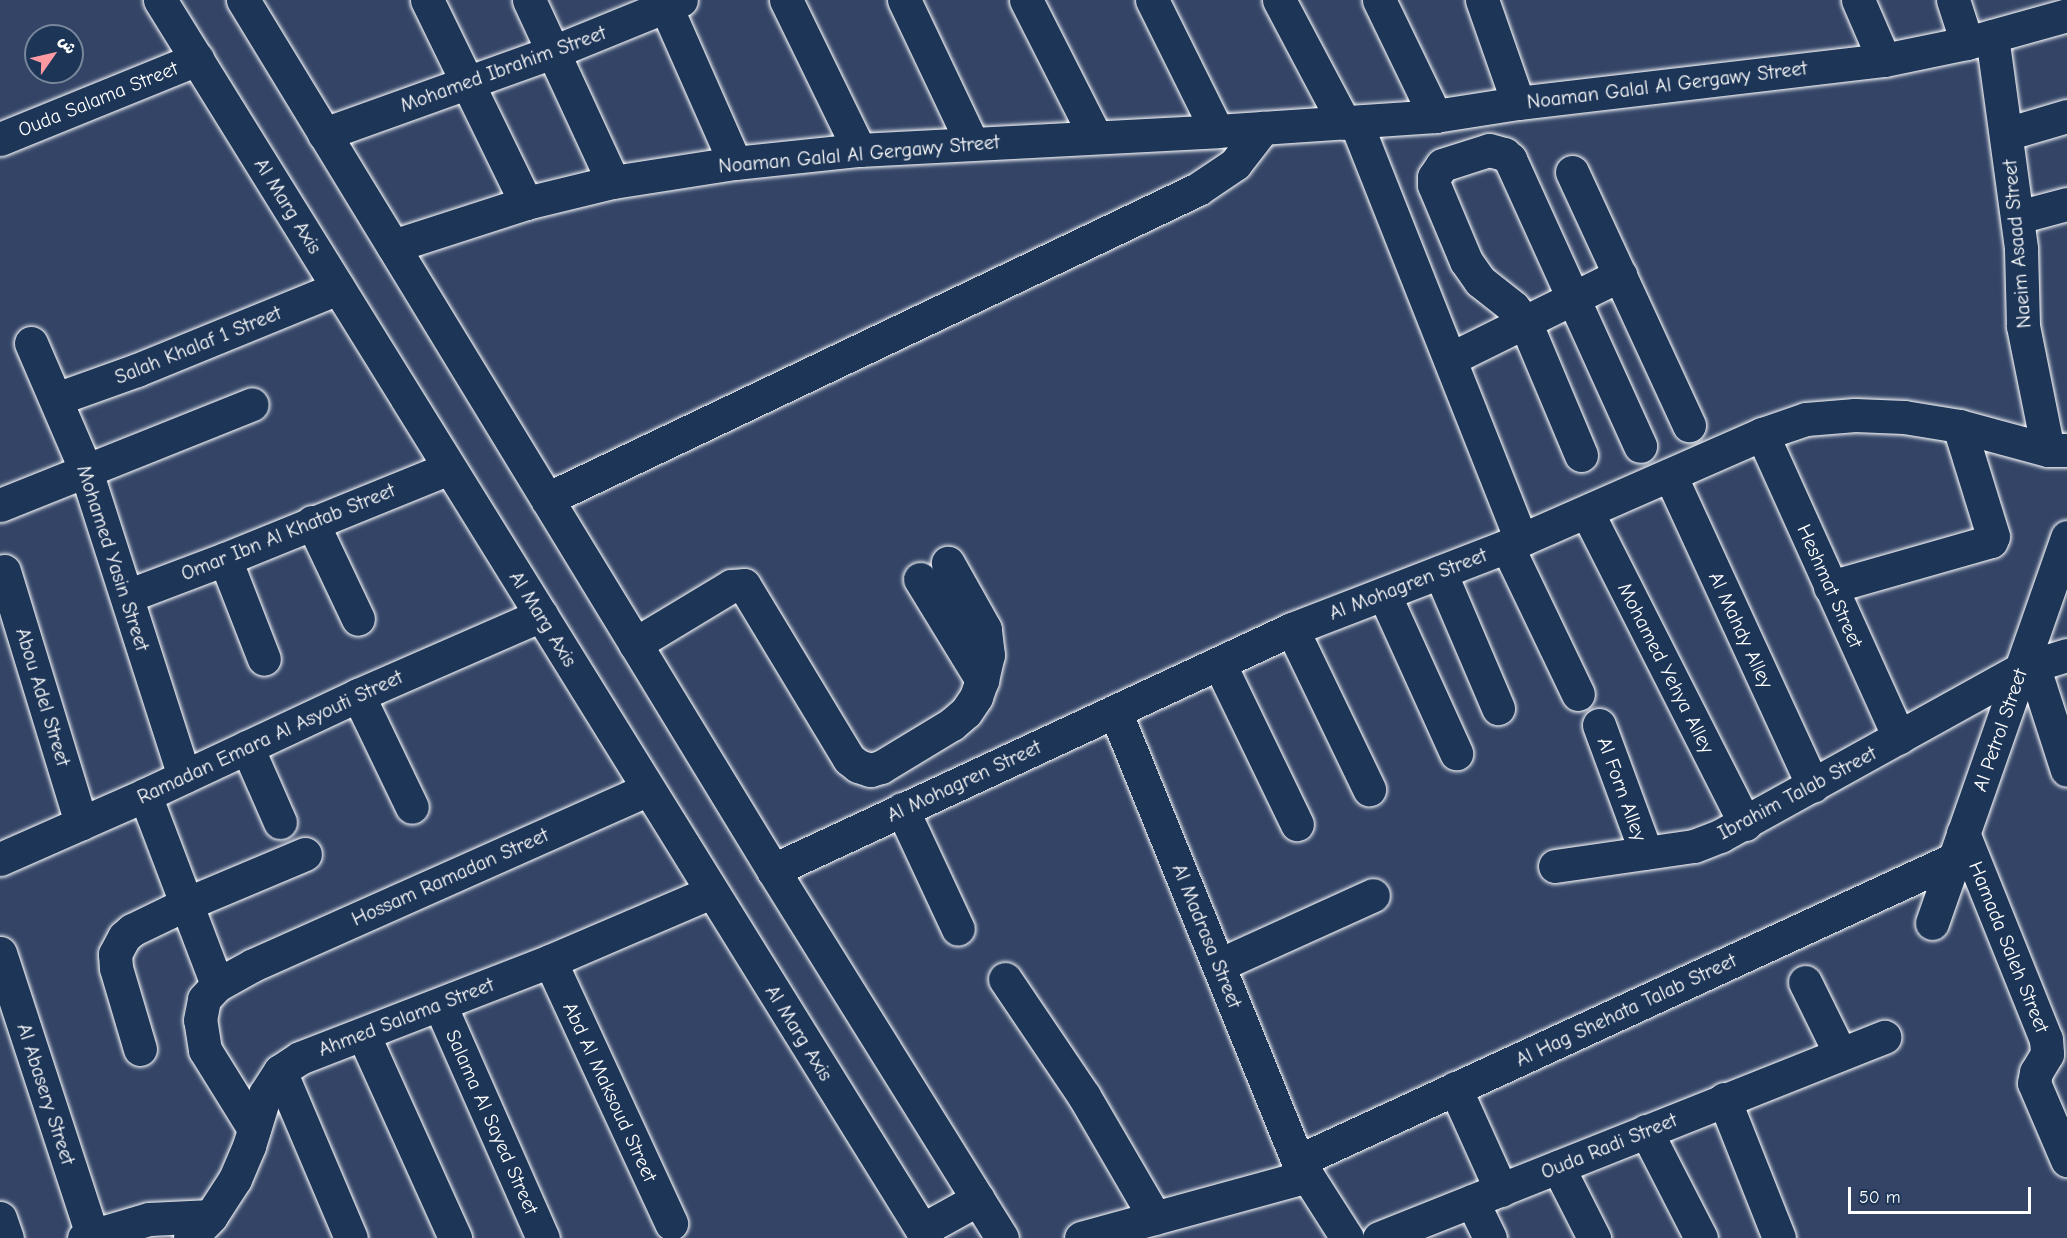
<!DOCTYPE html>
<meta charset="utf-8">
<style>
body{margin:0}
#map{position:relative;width:2067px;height:1238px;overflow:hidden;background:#346;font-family:"Comic Neue","Playpen Sans Arabic",sans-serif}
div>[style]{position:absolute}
.roads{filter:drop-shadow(0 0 2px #fff) drop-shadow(0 0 2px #fff)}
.minor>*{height:33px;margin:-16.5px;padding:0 16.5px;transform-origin:16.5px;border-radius:16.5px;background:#1d3557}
.major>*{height:33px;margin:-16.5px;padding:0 16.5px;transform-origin:16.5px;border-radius:16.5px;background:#1d3557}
span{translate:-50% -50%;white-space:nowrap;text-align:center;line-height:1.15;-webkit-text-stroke:6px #1d3557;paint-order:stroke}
.street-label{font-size:20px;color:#fff}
.north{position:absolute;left:24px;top:24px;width:60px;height:60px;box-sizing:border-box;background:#1d3557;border:2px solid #77869a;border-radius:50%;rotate:56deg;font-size:16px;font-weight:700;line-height:24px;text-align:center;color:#fff}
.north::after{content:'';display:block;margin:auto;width:21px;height:27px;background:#ff9aa2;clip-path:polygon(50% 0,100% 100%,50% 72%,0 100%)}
.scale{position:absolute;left:1848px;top:1187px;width:183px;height:27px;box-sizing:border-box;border:3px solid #fff;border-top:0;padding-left:8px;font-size:18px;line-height:21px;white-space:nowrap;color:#fff;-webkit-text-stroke:4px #1d3557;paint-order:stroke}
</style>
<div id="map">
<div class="roads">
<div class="minor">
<i style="left:427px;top:0;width:226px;rotate:64deg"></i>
<i style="left:529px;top:0;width:200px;rotate:65.2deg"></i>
<i style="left:663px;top:0;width:178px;rotate:66.2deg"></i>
<i style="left:786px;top:0;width:167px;rotate:64deg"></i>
<i style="left:904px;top:0;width:158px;rotate:64.6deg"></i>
<i style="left:1026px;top:0;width:153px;rotate:63.1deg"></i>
<i style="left:1152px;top:0;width:146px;rotate:63.6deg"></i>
<i style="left:1279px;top:0;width:139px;rotate:62.1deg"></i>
<i style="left:1379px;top:0;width:129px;rotate:64.2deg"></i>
<i style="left:1482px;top:0;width:109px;rotate:70.7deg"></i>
<i style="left:1858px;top:0;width:65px;rotate:66.6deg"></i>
<i style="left:1953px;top:0;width:45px;rotate:72deg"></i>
<i style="left:1992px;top:36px;width:215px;rotate:82.2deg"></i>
<i style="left:2021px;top:249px;width:77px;rotate:88.5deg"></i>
<i style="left:2023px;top:326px;width:126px;rotate:78.6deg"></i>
<i style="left:1356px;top:123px;width:448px;rotate:68.4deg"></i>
<i style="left:324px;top:134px;width:243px;rotate:-19.7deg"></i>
<i style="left:553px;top:52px;width:138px;rotate:-22.1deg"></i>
<i style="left:2006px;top:134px;width:64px;rotate:-16.4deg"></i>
<i style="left:0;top:139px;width:213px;rotate:-22.1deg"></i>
<i style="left:1572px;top:172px;width:279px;rotate:65.2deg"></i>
<i style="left:2018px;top:217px;width:51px;rotate:-14.9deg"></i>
<i style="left:393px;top:246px;width:140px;rotate:-17.9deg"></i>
<i style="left:526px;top:203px;width:89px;rotate:-13.6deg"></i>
<i style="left:613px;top:182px;width:123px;rotate:-8.9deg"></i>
<i style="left:735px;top:163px;width:125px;rotate:-6deg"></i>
<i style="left:859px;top:150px;width:359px;rotate:-3deg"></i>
<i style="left:1217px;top:131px;width:219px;rotate:-3.9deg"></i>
<i style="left:1435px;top:116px;width:84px;rotate:-8.9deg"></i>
<i style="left:1518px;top:103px;width:369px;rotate:-6.7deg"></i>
<i style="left:1884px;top:60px;width:85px;rotate:-11.6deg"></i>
<i style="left:1967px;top:43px;width:104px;rotate:-15.6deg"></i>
<i style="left:31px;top:343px;width:139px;rotate:66.7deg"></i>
<i style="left:86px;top:471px;width:321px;rotate:72.2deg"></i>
<i style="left:1450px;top:359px;width:190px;rotate:-26.3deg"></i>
<i style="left:56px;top:399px;width:86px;rotate:-19.7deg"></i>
<i style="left:137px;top:370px;width:217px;rotate:-22.2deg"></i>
<i style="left:1762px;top:434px;width:333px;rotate:65.7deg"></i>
<i style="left:1581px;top:455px;width:144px;rotate:-112.8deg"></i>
<i style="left:1525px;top:322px;width:19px;rotate:-129deg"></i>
<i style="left:1513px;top:307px;width:42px;rotate:-141.8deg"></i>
<i style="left:1480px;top:281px;width:24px;rotate:-125deg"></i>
<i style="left:1466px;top:261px;width:82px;rotate:-112.8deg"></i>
<i style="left:1434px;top:185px;width:8px;rotate:-90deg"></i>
<i style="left:1434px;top:177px;width:14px;rotate:-56deg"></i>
<i style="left:1442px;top:165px;width:49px;rotate:-17.7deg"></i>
<i style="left:1489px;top:150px;width:16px;rotate:15deg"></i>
<i style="left:1504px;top:154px;width:8px;rotate:40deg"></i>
<i style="left:1510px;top:159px;width:315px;rotate:65.6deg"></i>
<i style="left:1670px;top:475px;width:342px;rotate:65.3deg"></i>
<i style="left:547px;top:499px;width:721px;rotate:-25.46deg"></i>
<i style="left:1198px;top:189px;width:45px;rotate:-34deg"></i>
<i style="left:1235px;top:164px;width:46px;rotate:-52.1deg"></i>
<i style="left:0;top:505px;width:271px;rotate:-21.8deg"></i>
<i style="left:1587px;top:512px;width:350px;rotate:63.1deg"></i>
<i style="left:312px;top:522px;width:107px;rotate:64.6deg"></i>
<i style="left:1507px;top:546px;width:164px;rotate:64.4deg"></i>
<i style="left:225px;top:559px;width:107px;rotate:68.7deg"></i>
<i style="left:4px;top:571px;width:264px;rotate:73deg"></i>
<i style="left:1440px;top:572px;width:148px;rotate:66.9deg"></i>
<i style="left:920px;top:579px;width:119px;rotate:58.5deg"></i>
<i style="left:1830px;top:587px;width:167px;rotate:-15.9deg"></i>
<i style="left:1991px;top:541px;width:5px;rotate:-68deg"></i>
<i style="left:1993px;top:536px;width:115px;rotate:-107.2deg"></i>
<i style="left:1384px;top:594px;width:175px;rotate:65.6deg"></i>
<i style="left:127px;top:596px;width:105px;rotate:-20.7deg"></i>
<i style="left:225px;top:559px;width:242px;rotate:-22.1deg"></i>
<i style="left:1292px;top:629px;width:178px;rotate:64.3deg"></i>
<i style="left:635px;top:644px;width:112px;rotate:-31.1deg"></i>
<i style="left:731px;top:586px;width:13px;rotate:-4deg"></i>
<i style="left:744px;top:585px;width:203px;rotate:58.9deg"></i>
<i style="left:849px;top:759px;width:11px;rotate:38deg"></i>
<i style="left:858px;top:766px;width:13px;rotate:18deg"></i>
<i style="left:870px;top:770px;width:11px;rotate:-15deg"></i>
<i style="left:881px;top:767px;width:83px;rotate:-31.2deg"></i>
<i style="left:952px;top:724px;width:18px;rotate:-41deg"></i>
<i style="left:966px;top:712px;width:18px;rotate:-56deg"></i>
<i style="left:976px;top:697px;width:18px;rotate:-71deg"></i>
<i style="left:982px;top:680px;width:26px;rotate:-77deg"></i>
<i style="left:988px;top:655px;width:26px;rotate:-97deg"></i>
<i style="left:985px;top:629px;width:76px;rotate:-119.3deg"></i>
<i style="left:1219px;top:663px;width:179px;rotate:64.2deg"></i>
<i style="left:2033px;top:665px;width:110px;rotate:72.1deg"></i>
<i style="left:358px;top:695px;width:124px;rotate:64.3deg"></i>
<i style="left:1115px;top:711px;width:486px;rotate:67.9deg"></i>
<i style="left:1298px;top:1161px;width:91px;rotate:57.5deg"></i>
<i style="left:1599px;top:725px;width:136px;rotate:69.8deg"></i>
<i style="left:247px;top:747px;width:82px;rotate:66.3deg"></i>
<i style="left:145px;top:795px;width:203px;rotate:69.2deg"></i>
<i style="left:902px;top:809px;width:132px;rotate:65deg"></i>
<i style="left:1963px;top:833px;width:222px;rotate:68.1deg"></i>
<i style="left:2046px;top:1039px;width:15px;rotate:86deg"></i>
<i style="left:2047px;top:1054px;width:21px;rotate:121deg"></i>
<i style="left:2036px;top:1072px;width:11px;rotate:100deg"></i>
<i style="left:2034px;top:1083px;width:84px;rotate:66.8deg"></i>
<i style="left:0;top:859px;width:158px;rotate:-23.8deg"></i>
<i style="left:145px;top:795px;width:235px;rotate:-25.1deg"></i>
<i style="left:358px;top:695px;width:200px;rotate:-23.6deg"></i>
<i style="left:1555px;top:866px;width:140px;rotate:-8.2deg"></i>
<i style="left:1694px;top:846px;width:28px;rotate:-21deg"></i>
<i style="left:1720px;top:836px;width:344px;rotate:-29deg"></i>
<i style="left:2021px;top:669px;width:48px;rotate:-16.9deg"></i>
<i style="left:773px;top:870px;width:572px;rotate:-24.91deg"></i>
<i style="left:1292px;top:629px;width:230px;rotate:-21.1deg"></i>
<i style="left:1507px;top:546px;width:279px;rotate:-23.7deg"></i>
<i style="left:1762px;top:434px;width:46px;rotate:-18.8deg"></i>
<i style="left:1806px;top:419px;width:49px;rotate:-4.7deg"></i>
<i style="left:1855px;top:415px;width:49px;rotate:2.3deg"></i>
<i style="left:1904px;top:417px;width:56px;rotate:9.3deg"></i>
<i style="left:1959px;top:426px;width:92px;rotate:15.1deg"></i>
<i style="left:2048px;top:450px;width:19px"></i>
<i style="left:1932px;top:923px;width:409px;rotate:-70.7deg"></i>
<i style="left:0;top:953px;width:297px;rotate:71.9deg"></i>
<i style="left:550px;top:961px;width:289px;rotate:65.2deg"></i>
<i style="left:1219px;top:965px;width:169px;rotate:-24.4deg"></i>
<i style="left:1005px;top:979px;width:141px;rotate:56deg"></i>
<i style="left:1084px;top:1096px;width:141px;rotate:59.8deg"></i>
<i style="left:1805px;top:982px;width:79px;rotate:63.8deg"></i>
<i style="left:440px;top:1005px;width:255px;rotate:66.2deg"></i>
<i style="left:363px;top:1034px;width:224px;rotate:65.7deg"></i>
<i style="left:140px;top:1049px;width:84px;rotate:-106.5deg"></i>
<i style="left:116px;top:968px;width:14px;rotate:-94deg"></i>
<i style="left:115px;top:954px;width:19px;rotate:-62deg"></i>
<i style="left:124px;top:937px;width:11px;rotate:-41deg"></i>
<i style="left:132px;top:930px;width:60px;rotate:-25.7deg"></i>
<i style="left:186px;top:904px;width:129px;rotate:-22.8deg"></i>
<i style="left:280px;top:1071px;width:181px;rotate:67deg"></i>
<i style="left:1455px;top:1088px;width:112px;rotate:65.7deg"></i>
<i style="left:1724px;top:1099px;width:149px;rotate:68.4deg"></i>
<i style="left:254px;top:1129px;width:93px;rotate:-121.8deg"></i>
<i style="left:205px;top:1050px;width:30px;rotate:-99deg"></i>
<i style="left:200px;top:1020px;width:21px;rotate:-79deg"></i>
<i style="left:204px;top:999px;width:19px;rotate:-47deg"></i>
<i style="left:217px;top:985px;width:41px;rotate:-29.1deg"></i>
<i style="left:253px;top:965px;width:432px;rotate:-24deg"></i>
<i style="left:1646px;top:1131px;width:120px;rotate:62.8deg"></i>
<i style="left:1298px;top:1161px;width:722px;rotate:-24.72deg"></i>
<i style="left:1558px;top:1167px;width:80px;rotate:63.1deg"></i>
<i style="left:1472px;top:1201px;width:41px;rotate:64.1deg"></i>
<i style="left:0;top:1218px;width:21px;rotate:71deg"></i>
<i style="left:84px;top:1238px;width:68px;rotate:-16.3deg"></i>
<i style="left:149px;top:1219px;width:62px;rotate:-2.8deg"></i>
<i style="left:190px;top:1238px;width:30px;rotate:-46deg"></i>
<i style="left:211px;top:1216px;width:44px;rotate:-57deg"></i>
<i style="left:235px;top:1179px;width:36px;rotate:-67deg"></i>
<i style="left:249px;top:1146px;width:54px;rotate:-72.9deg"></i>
<i style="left:265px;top:1094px;width:27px;rotate:-57deg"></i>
<i style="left:280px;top:1071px;width:24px;rotate:-33deg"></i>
<i style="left:300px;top:1058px;width:268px;rotate:-21.2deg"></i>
<i style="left:550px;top:961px;width:175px;rotate:-23.2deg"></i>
<i style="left:1081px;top:1238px;width:235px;rotate:-15.3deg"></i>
<i style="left:1379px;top:1238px;width:544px;rotate:-21.7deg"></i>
</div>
<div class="major">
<i style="left:160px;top:0;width:1456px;rotate:58.22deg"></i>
<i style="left:243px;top:0;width:1019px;rotate:58.65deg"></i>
<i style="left:773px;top:870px;width:433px;rotate:58.1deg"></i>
<i style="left:922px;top:1230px;width:64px;rotate:-29deg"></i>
</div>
</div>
<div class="street-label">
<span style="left:503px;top:69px;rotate:-20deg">Mohamed Ibrahim Street</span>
<span style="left:1667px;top:85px;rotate:-7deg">Noaman Galal Al Gergawy Street</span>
<span style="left:98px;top:99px;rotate:-22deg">Ouda Salama Street</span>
<span style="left:859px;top:154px;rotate:-5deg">Noaman Galal Al Gergawy Street</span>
<span style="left:288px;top:206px;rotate:58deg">Al Marg Axis</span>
<span style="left:2017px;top:244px;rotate:-95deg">Naeim Asaad Street</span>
<span style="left:198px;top:345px;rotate:-22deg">Salah Khalaf 1 Street</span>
<span style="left:288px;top:532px;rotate:-22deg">Omar Ibn Al Khatab Street</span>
<span style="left:113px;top:558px;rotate:72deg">Mohamed Yasin Street</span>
<span style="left:1408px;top:584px;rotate:-21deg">Al Mohagren Street</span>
<span style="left:1830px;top:586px;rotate:66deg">Heshmat Street</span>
<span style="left:543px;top:619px;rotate:58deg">Al Marg Axis</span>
<span style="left:1741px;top:630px;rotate:65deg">Al Mahdy Alley</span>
<span style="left:1666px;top:668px;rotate:63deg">Mohamed Yehya Alley</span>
<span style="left:43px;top:697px;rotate:73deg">Abou Adel Street</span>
<span style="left:2000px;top:730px;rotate:-71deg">Al Petrol Street</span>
<span style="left:270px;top:737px;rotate:-25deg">Ramadan Emara Al Asyouti Street</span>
<span style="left:964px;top:781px;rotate:-25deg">Al Mohagren Street</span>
<span style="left:1622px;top:789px;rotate:70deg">Al Forn Alley</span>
<span style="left:1797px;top:793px;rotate:-28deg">Ibrahim Talab Street</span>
<span style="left:450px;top:877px;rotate:-24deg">Hossam Ramadan Street</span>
<span style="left:1207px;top:936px;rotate:68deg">Al Madrasa Street</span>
<span style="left:2009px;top:947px;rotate:68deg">Hamada Saleh Street</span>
<span style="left:1626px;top:1010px;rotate:-25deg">Al Hag Shehata Talab Street</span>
<span style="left:406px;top:1017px;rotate:-21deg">Ahmed Salama Street</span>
<span style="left:799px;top:1033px;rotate:58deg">Al Marg Axis</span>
<span style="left:610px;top:1092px;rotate:65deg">Abd Al Maksoud Street</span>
<span style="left:46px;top:1094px;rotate:72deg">Al Abasery Street</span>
<span style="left:492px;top:1122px;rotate:66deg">Salama Al Sayed Street</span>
<span style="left:1609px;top:1146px;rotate:-22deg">Ouda Radi Street</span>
</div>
<div class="north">ش</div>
<div class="scale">50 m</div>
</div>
